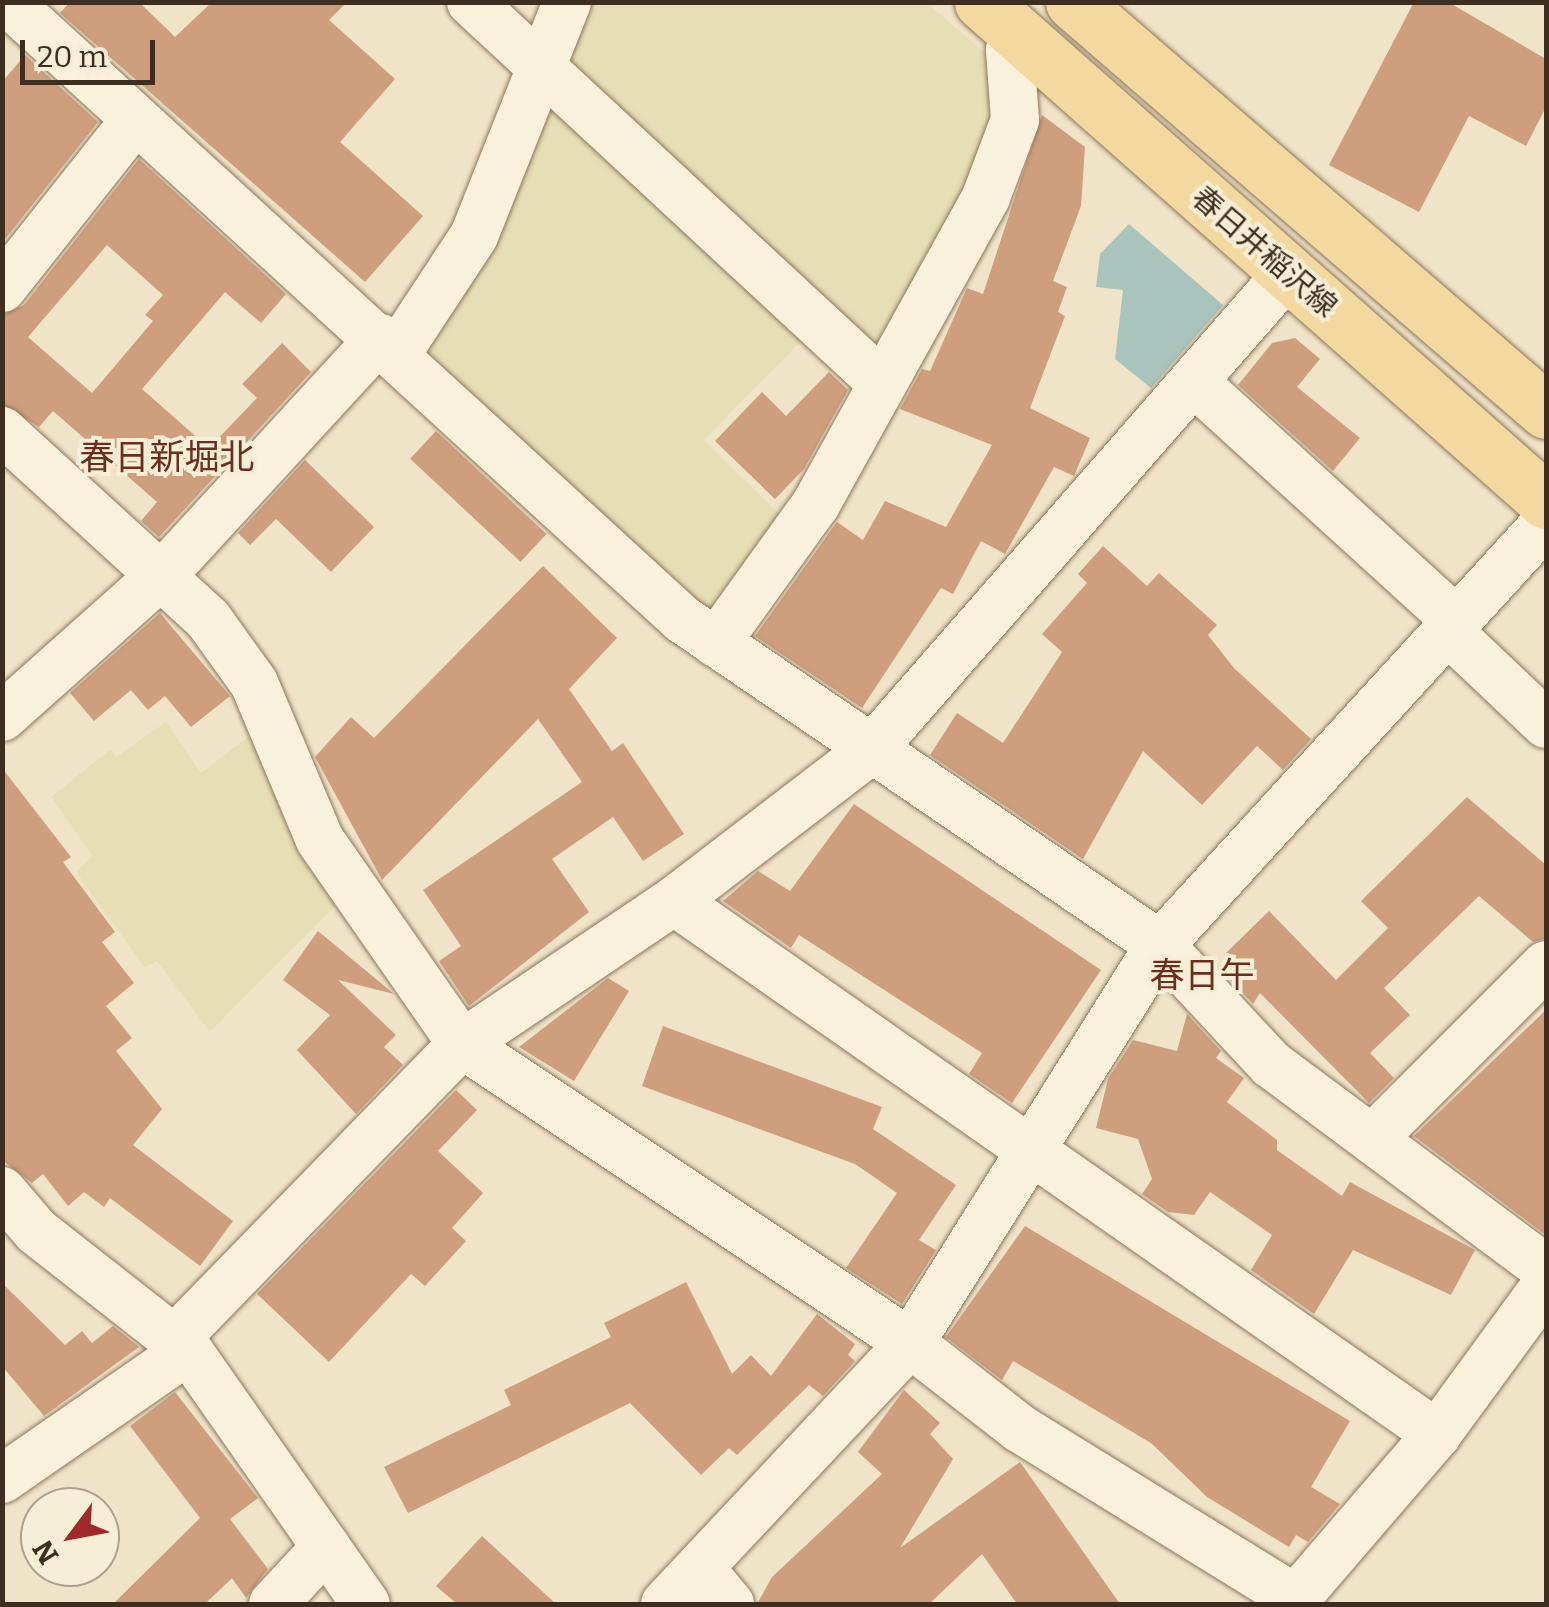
<!DOCTYPE html>
<meta charset="utf-8">
<style>
body{margin:0}
#map{position:relative;width:1549px;height:1607px;overflow:hidden;background:#f0e4c8;font-family:Bitter,"Noto Sans JP",serif}
div>[style]{position:absolute}
.farmland>*{inset:0;background:#e6deb5}
.water>*{inset:0;background:#a9c4bc}
.building>*{inset:0;background:#cf9f7d;transform-origin:0 0}
.roads{filter:drop-shadow(0 0 2px #8d765c) drop-shadow(0 0 2px #8d765c)}
.street>*{height:48px;margin:-24px;padding:0 24px;transform-origin:24px;border-radius:24px;background:#faf1dc}
.primary>*{height:55px;margin:-27.5px;padding:0 27.5px;transform-origin:27.5px;border-radius:27.5px;background:#f3d9a0}
span{translate:-50% -50%;white-space:nowrap;text-align:center;line-height:1.15;-webkit-text-stroke:8px #f7eed8;paint-order:stroke}
.street-label{font-size:30px;color:#3d2e20}
.quarter-label{font-size:35px;color:#6b2e1e}
.frame{position:absolute;inset:0;border:5px solid #3d2e20;pointer-events:none}
.north{position:absolute;left:20px;top:1487px;width:100px;height:100px;box-sizing:border-box;background:#f7eed8;border:2px solid #ada18e;border-radius:50%;rotate:238deg;font-size:28px;font-weight:700;line-height:40px;text-align:center;color:#3d2e20}
.north::after{content:'';display:block;margin:auto;width:35px;height:45px;background:#9e2a2b;clip-path:polygon(50% 0,100% 100%,50% 72%,0 100%)}
.scale{position:absolute;left:20px;top:40px;width:135px;height:45px;box-sizing:border-box;border:5px solid #3d2e20;border-top:0;padding-left:12px;font-size:30px;line-height:35px;white-space:nowrap;color:#3d2e20;-webkit-text-stroke:8px #f7eed8;paint-order:stroke}
</style>
<div id="map">
<div class="farmland">
<i style="clip-path:polygon(926px 2px,985px 53px,998px 121px,880px 358px,570px 77px,569px 51px,591px 3px)"></i>
<i style="clip-path:polygon(556px 112px,804px 338px,704px 440px,787px 522px,712px 620px,429px 366px,425px 337px,538px 113px)"></i>
<i style="clip-path:polygon(166px 722px,201px 773px,260px 728px,342px 899px,210px 1032px,157px 961px,145px 968px,76px 872px,93px 856px,51px 797px,110px 750px,116px 757px)"></i>
</div>
<div class="water">
<i style="clip-path:polygon(1129px 224px,1223px 305px,1151px 388px,1115px 359px,1123px 290px,1096px 287px,1100px 254px)"></i>
</div>
<div class="building">
<i style="clip-path:polygon(70px 2px,139px 2px,175px 37px,212px 2px,347px 2px,329px 20px,395px 79px,340px 142px,423px 216px,365px 282px,60px 13px)"></i>
<i style="clip-path:polygon(1414px 2px,1448px 2px,1546px 59px,1546px 107px,1526px 146px,1469px 116px,1419px 212px,1329px 165px)"></i>
<i style="clip-path:polygon(25px 55px,98px 122px,2px 243px,2px 82px)"></i>
<i style="clip-path:polygon(1042px 115px,1085px 147px,1081px 206px,1053px 281px,1067px 287px,1058px 312px,1065px 316px,1030px 408px,1090px 438px,1074px 476px,1054px 467px,1005px 554px,981px 541px,953px 594px,941px 588px,862px 708px,755px 636px,837px 522px,863px 540px,885px 501px,946px 527px,992px 445px,900px 409px,922px 369px,930px 371px,967px 288px,983px 294px)"></i>
<i style="clip-path:polygon(evenodd,139px 159px,286px 294px,261px 323px,225px 292px,142px 389px,209px 448px,257px 398px,242px 384px,282px 343px,311px 372px,159px 537px,141px 521px,157px 502px,53px 411px,39px 427px,2px 404px,2px 315px,24px 305px,139px 159px,107px 245px,163px 295px,145px 315px,153px 321px,92px 393px,28px 337px,107px 245px)"></i>
<i style="clip-path:polygon(1295px 338px,1320px 359px,1297px 387px,1360px 438px,1333px 471px,1238px 385px,1272px 343px)"></i>
<i style="clip-path:polygon(829px 372px,848px 390px,804px 469px,775px 499px,715px 441px,762px 392px,786px 416px)"></i>
<i style="left:436px;top:431px;width:151px;height:38px;rotate:43deg"></i>
<i style="clip-path:polygon(305px 460px,374px 527px,331px 572px,276px 519px,250px 545px,238px 533px)"></i>
<i style="clip-path:polygon(1103px 546px,1147px 586px,1159px 573px,1217px 625px,1208px 635px,1234px 668px,1311px 739px,1283px 770px,1257px 746px,1202px 805px,1143px 751px,1083px 859px,930px 755px,957px 713px,1003px 743px,1062px 652px,1042px 634px,1087px 583px,1078px 574px)"></i>
<i style="clip-path:polygon(543px 566px,617px 638px,569px 689px,612px 751px,623px 743px,684px 834px,643px 861px,613px 817px,552px 859px,589px 912px,469px 1006px,439px 961px,461px 946px,423px 890px,582px 782px,538px 719px,382px 880px,315px 757px,351px 717px,374px 738px)"></i>
<i style="clip-path:polygon(160px 613px,230px 696px,191px 727px,165px 696px,148px 710px,131px 690px,94px 721px,70px 693px)"></i>
<i style="clip-path:polygon(2px 768px,71px 857px,63px 862px,115px 932px,102px 942px,134px 983px,106px 1006px,132px 1038px,116px 1051px,162px 1109px,133px 1145px,233px 1221px,200px 1266px,110px 1198px,104px 1207px,84px 1192px,68px 1206px,43px 1174px,32px 1183px,2px 1160px)"></i>
<i style="clip-path:polygon(1467px 797px,1546px 865px,1546px 938px,1533px 942px,1479px 896px,1384px 988px,1410px 1015px,1370px 1053px,1394px 1078px,1369px 1103px,1260px 993px,1253px 1004px,1226px 975px,1236px 964px,1226px 953px,1269px 911px,1336px 980px,1388px 928px,1361px 901px)"></i>
<i style="clip-path:polygon(854px 804px,1101px 970px,1012px 1103px,969px 1074px,982px 1053px,799px 935px,791px 948px,723px 901px,758px 871px,790px 891px)"></i>
<i style="clip-path:polygon(318px 931px,394px 994px,338px 980px,396px 1035px,384px 1047px,403px 1065px,356px 1114px,297px 1050px,330px 1015px,283px 980px)"></i>
<i style="clip-path:polygon(608px 978px,629px 991px,574px 1081px,519px 1047px)"></i>
<i style="clip-path:polygon(1546px 1010px,1546px 1235px,1414px 1136px)"></i>
<i style="clip-path:polygon(1187px 1014px,1221px 1051px,1216px 1058px,1244px 1078px,1227px 1102px,1277px 1140px,1277px 1150px,1342px 1196px,1350px 1182px,1475px 1250px,1451px 1295px,1353px 1250px,1314px 1314px,1251px 1270px,1272px 1235px,1210px 1192px,1194px 1215px,1168px 1212px,1142px 1194px,1152px 1179px,1138px 1139px,1096px 1128px,1108px 1079px,1133px 1040px,1177px 1051px)"></i>
<i style="clip-path:polygon(663px 1026px,882px 1107px,873px 1129px,956px 1185px,919px 1240px,936px 1250px,902px 1304px,846px 1268px,897px 1193px,855px 1164px,642px 1086px)"></i>
<i style="clip-path:polygon(456px 1090px,477px 1110px,438px 1151px,483px 1193px,452px 1228px,466px 1241px,425px 1286px,411px 1274px,329px 1362px,257px 1294px)"></i>
<i style="clip-path:polygon(1025px 1226px,1350px 1421px,1311px 1487px,1340px 1504px,1308px 1542px,1296px 1535px,1289px 1547px,1207px 1497px,1151px 1443px,1013px 1361px,1002px 1380px,946px 1337px)"></i>
<i style="clip-path:polygon(686px 1282px,732px 1374px,751px 1355px,771px 1376px,817px 1314px,855px 1344px,848px 1355px,855px 1361px,823px 1396px,809px 1385px,737px 1455px,729px 1448px,701px 1475px,630px 1403px,408px 1513px,384px 1467px,511px 1405px,504px 1390px,611px 1337px,604px 1323px)"></i>
<i style="clip-path:polygon(2px 1283px,65px 1345px,82px 1331px,92px 1343px,113px 1326px,139px 1347px,44px 1416px,2px 1366px)"></i>
<i style="clip-path:polygon(904px 1390px,940px 1423px,930px 1434px,953px 1459px,900px 1548px,1020px 1462px,1120px 1604px,1017px 1604px,982px 1554px,929px 1604px,757px 1604px,772px 1577px,882px 1474px,858px 1452px)"></i>
<i style="clip-path:polygon(175px 1392px,258px 1498px,230px 1519px,268px 1569px,246px 1598px,232px 1578px,205px 1604px,113px 1604px,200px 1518px,130px 1426px)"></i>
<i style="clip-path:polygon(482px 1536px,556px 1604px,457px 1604px,436px 1586px)"></i>
</div>
<div class="roads">
<div class="street">
<i style="left:8px;top:2px;width:914px;rotate:42.47deg"></i>
<i style="left:682px;top:619px;width:579px;rotate:34.29deg"></i>
<i style="left:1160px;top:945px;width:163px;rotate:47deg"></i>
<i style="left:1271px;top:1064px;width:343px;rotate:36.7deg"></i>
<i style="left:471px;top:2px;width:560px;rotate:42.83deg"></i>
<i style="left:2px;top:288px;width:209px;rotate:-51.6deg"></i>
<i style="left:397px;top:353px;width:140px;rotate:-56.7deg"></i>
<i style="left:474px;top:236px;width:252px;rotate:-68.3deg"></i>
<i style="left:1194px;top:382px;width:355px;rotate:42.3deg"></i>
<i style="left:2px;top:431px;width:279px;rotate:42.4deg"></i>
<i style="left:208px;top:619px;width:79px;rotate:54.3deg"></i>
<i style="left:254px;top:683px;width:170px;rotate:67.2deg"></i>
<i style="left:320px;top:840px;width:249px;rotate:55.2deg"></i>
<i style="left:462px;top:1044px;width:539px;rotate:33.72deg"></i>
<i style="left:910px;top:1343px;width:138px;rotate:37.9deg"></i>
<i style="left:1019px;top:1428px;width:326px;rotate:31.7deg"></i>
<i style="left:1448px;top:631px;width:135px;rotate:43.5deg"></i>
<i style="left:716px;top:643px;width:171px;rotate:-54.3deg"></i>
<i style="left:816px;top:504px;width:351px;rotate:-61deg"></i>
<i style="left:986px;top:197px;width:82px;rotate:-69.4deg"></i>
<i style="left:1015px;top:120px;width:70px;rotate:-94.1deg"></i>
<i style="left:1010px;top:50px;width:18px;rotate:-52deg"></i>
<i style="left:2px;top:717px;width:218px;rotate:-41.7deg"></i>
<i style="left:165px;top:572px;width:318px;rotate:-47.4deg"></i>
<i style="left:674px;top:901px;width:931px;rotate:34.94deg"></i>
<i style="left:1372px;top:1139px;width:246px;rotate:-45deg"></i>
<i style="left:2px;top:1191px;width:52px;rotate:49.6deg"></i>
<i style="left:36px;top:1231px;width:193px;rotate:38.1deg"></i>
<i style="left:188px;top:1350px;width:310px;rotate:55deg"></i>
<i style="left:175px;top:1339px;width:412px;rotate:-45.8deg"></i>
<i style="left:462px;top:1044px;width:256px;rotate:-34deg"></i>
<i style="left:674px;top:901px;width:248px;rotate:-37.5deg"></i>
<i style="left:871px;top:750px;width:634px;rotate:-48.84deg"></i>
<i style="left:2px;top:1479px;width:226px;rotate:-34.7deg"></i>
<i style="left:700px;top:1568px;width:47px;rotate:50.2deg"></i>
<i style="left:273px;top:1604px;width:78px;rotate:-47.1deg"></i>
<i style="left:665px;top:1604px;width:358px;rotate:-46.8deg"></i>
<i style="left:910px;top:1343px;width:470px;rotate:-57.9deg"></i>
<i style="left:1160px;top:945px;width:572px;rotate:-47.55deg"></i>
<i style="left:1291px;top:1604px;width:224px;rotate:-49.3deg"></i>
<i style="left:1437px;top:1434px;width:185px;rotate:-53.8deg"></i>
</div>
<div class="primary">
<i style="left:982px;top:2px;width:753px;rotate:41.5deg"></i>
<i style="left:1073px;top:2px;width:625px;rotate:40.85deg"></i>
</div>
</div>
<div class="street-label">
<span style="left:1264px;top:252px;rotate:41deg">春日井稲沢線</span>
</div>
<div class="quarter-label">
<span style="left:167px;top:457px">春日新堀北</span>
<span style="left:1202px;top:975px">春日午</span>
</div>
<div class="frame"></div>
<div class="north">N</div>
<div class="scale">20 m</div>
</div>
